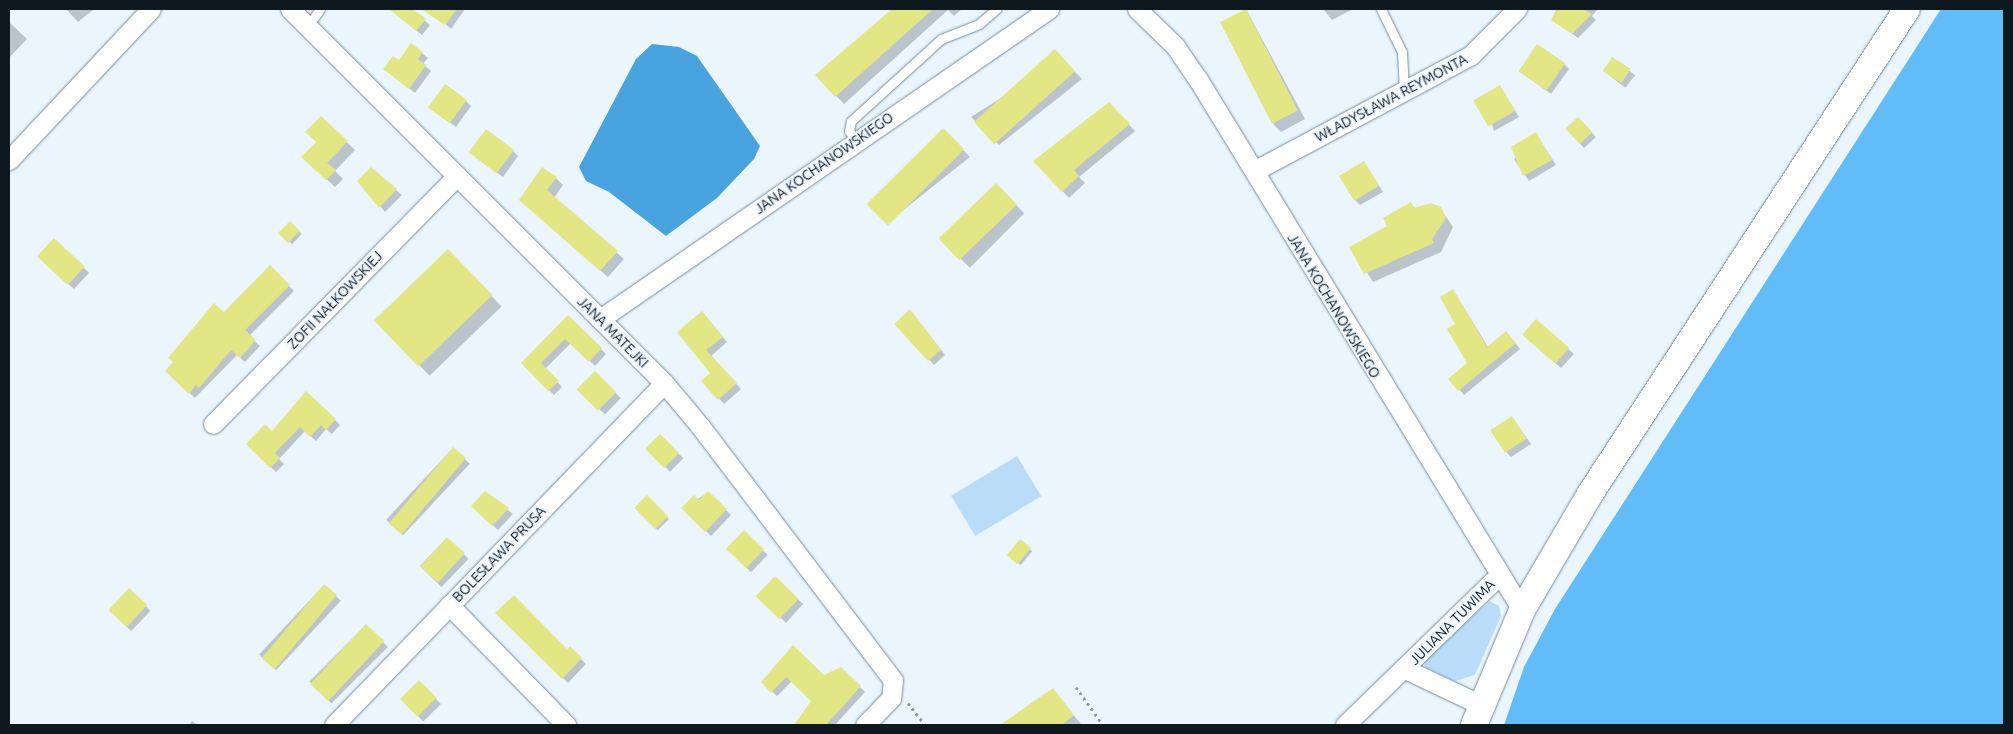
<!DOCTYPE html>
<meta charset="utf-8">
<style>
body{margin:0}
#map{position:relative;width:2013px;height:734px;overflow:hidden;background:#eaf5fe;font-family:Ubuntu,sans-serif}
div>[style]{position:absolute}
.green>*{inset:0;background:#b9ddf8;transform-origin:0 0}
.forest>*{inset:0;background:#62bcf8}
.water>*{inset:0;background:#48a3de}
.shadow>*{inset:0;background:#0003;transform-origin:0 0}
.building>*{inset:0;background:#e2e684;transform-origin:0 0}
.path>*{height:3px;margin-top:-1.5px;transform-origin:0;background:repeating-linear-gradient(90deg,#8f9aa2 0 2.5px,transparent 0 6.5px)}
.roads{filter:drop-shadow(0 0 1px #728c9e) drop-shadow(0 0 1px #728c9e)}
.service>*{height:9px;margin:-4.5px;padding:0 4.5px;transform-origin:4.5px;border-radius:4.5px;background:#fff}
.minor>*{height:19px;margin:-9.5px;padding:0 9.5px;transform-origin:9.5px;border-radius:9.5px;background:#fff}
.secondary>*{height:26px;margin:-13px;padding:0 13px;transform-origin:13px;border-radius:13px;background:#fff}
span{translate:-50% -50%;white-space:nowrap;text-align:center;line-height:1.15;-webkit-text-stroke:4px #eaf5fe;paint-order:stroke}
.street-label{font-size:14px;color:#0e181f}
.frame{position:absolute;inset:0;border:10px solid #0e181f;pointer-events:none}
</style>
<div id="map">
<div class="green">
<i style="left:1017px;top:456px;width:47px;height:77px;rotate:59deg"></i>
<i style="clip-path:polygon(1490px 601px,1499px 606px,1501px 616px,1475px 675px,1455px 681px,1425px 667px,1424px 660px)"></i>
</div>
<div class="forest">
<i style="clip-path:polygon(1941px 9px,2004px 9px,2004px 725px,1504px 725px,1524px 667px,1555px 609px)"></i>
</div>
<div class="water">
<i style="clip-path:polygon(652px 44px,679px 47px,697px 56px,760px 146px,754px 159px,717px 198px,666px 236px,609px 192px,586px 181px,579px 167px,636px 59px)"></i>
</div>
<div class="shadow">
<i style="clip-path:polygon(66px 9px,94px 9px,78px 22px)"></i>
<i style="clip-path:polygon(400px 9px,411px 9px,430px 25px,422px 35px,396px 13px)"></i>
<i style="clip-path:polygon(429px 9px,465px 9px,451px 29px)"></i>
<i style="clip-path:polygon(894px 9px,962px 9px,954px 16px,948px 10px,844px 104px,817px 76px)"></i>
<i style="clip-path:polygon(1246px 9px,1305px 119px,1281px 132px,1274px 125px)"></i>
<i style="clip-path:polygon(1323px 9px,1353px 9px,1332px 20px)"></i>
<i style="clip-path:polygon(1557px 9px,1598px 9px,1592px 16px,1596px 20px,1578px 38px,1552px 19px)"></i>
<i style="clip-path:polygon(9px 22px,27px 39px,9px 58px)"></i>
<i style="clip-path:polygon(412px 45px,428px 58px,423px 64px,431px 71px,415px 93px,385px 69px,399px 62px)"></i>
<i style="left:1613px;top:58px;width:28px;height:16px;rotate:38deg"></i>
<i style="clip-path:polygon(1062px 59px,1082px 79px,999px 145px,971px 117px)"></i>
<i style="clip-path:polygon(1564px 64px,1569px 69px,1551px 94px,1519px 71px)"></i>
<i style="clip-path:polygon(1500px 86px,1519px 117px,1494px 131px,1482px 96px)"></i>
<i style="clip-path:polygon(466px 101px,471px 106px,456px 127px,430px 108px)"></i>
<i style="clip-path:polygon(1109px 104px,1135px 131px,1079px 177px,1085px 183px,1069px 198px,1034px 161px)"></i>
<i style="clip-path:polygon(321px 117px,355px 150px,335px 171px,343px 179px,335px 187px,303px 157px,317px 142px)"></i>
<i style="left:1578px;top:118px;width:26px;height:16px;rotate:47deg"></i>
<i style="clip-path:polygon(943px 129px,970px 157px,887px 223px,879px 215px)"></i>
<i style="clip-path:polygon(1536px 134px,1556px 165px,1529px 181px,1514px 159px)"></i>
<i style="clip-path:polygon(513px 151px,518px 156px,503px 177px,475px 157px)"></i>
<i style="clip-path:polygon(1364px 162px,1383px 192px,1360px 205px,1355px 200px)"></i>
<i style="clip-path:polygon(371px 169px,402px 195px,385px 212px,359px 181px)"></i>
<i style="clip-path:polygon(556px 178px,563px 185px,554px 198px,624px 259px,608px 277px,528px 207px)"></i>
<i style="left:996px;top:185px;width:40px;height:77px;rotate:45deg"></i>
<i style="clip-path:polygon(1411px 204px,1416px 209px,1440px 208px,1453px 227px,1441px 252px,1373px 282px,1351px 247px,1389px 226px)"></i>
<i style="left:290px;top:223px;width:16px;height:14px;rotate:43deg"></i>
<i style="left:448px;top:251px;width:77px;height:100px;rotate:46deg"></i>
<i style="clip-path:polygon(44px 262px,84px 268px,89px 273px,74px 289px)"></i>
<i style="clip-path:polygon(270px 267px,294px 291px,249px 336px,260px 346px,245px 362px,237px 355px,195px 398px,171px 376px)"></i>
<i style="clip-path:polygon(1453px 290px,1488px 347px,1511px 338px,1520px 349px,1464px 395px,1450px 379px,1468px 364px)"></i>
<i style="clip-path:polygon(915px 316px,945px 355px,934px 365px,896px 324px)"></i>
<i style="clip-path:polygon(568px 317px,606px 354px,595px 366px,571px 343px,545px 369px,562px 387px,554px 395px,522px 363px)"></i>
<i style="clip-path:polygon(707px 318px,727px 342px,711px 356px,741px 389px,724px 404px,703px 381px,712px 373px,678px 332px)"></i>
<i style="clip-path:polygon(1536px 321px,1574px 354px,1561px 368px,1529px 340px)"></i>
<i style="left:595px;top:373px;width:36px;height:23px;rotate:44deg"></i>
<i style="clip-path:polygon(306px 392px,340px 425px,332px 434px,326px 429px,316px 441px,305px 431px,279px 459px,284px 464px,276px 472px,247px 444px,272px 433px)"></i>
<i style="clip-path:polygon(1512px 417px,1531px 444px,1511px 457px,1506px 452px)"></i>
<i style="left:660px;top:435px;width:33px;height:19px;rotate:45deg"></i>
<i style="left:453px;top:448px;width:23px;height:98px;rotate:43deg"></i>
<i style="clip-path:polygon(485px 493px,513px 514px,498px 530px,478px 511px)"></i>
<i style="clip-path:polygon(708px 493px,731px 515px,711px 536px,682px 508px)"></i>
<i style="left:647px;top:497px;width:31px;height:16px;rotate:45deg"></i>
<i style="left:744px;top:532px;width:33px;height:24px;rotate:44deg"></i>
<i style="left:447px;top:538px;width:30px;height:39px;rotate:44deg"></i>
<i style="left:1020px;top:541px;width:16px;height:18px;rotate:40deg"></i>
<i style="clip-path:polygon(775px 578px,803px 604px,786px 623px,763px 601px)"></i>
<i style="left:324px;top:585px;width:23px;height:95px;rotate:43deg"></i>
<i style="left:129px;top:590px;width:30px;height:28px;rotate:44deg"></i>
<i style="clip-path:polygon(497px 613px,567px 650px,570px 648px,586px 664px,568px 683px)"></i>
<i style="left:366px;top:625px;width:31px;height:80px;rotate:45deg"></i>
<i style="clip-path:polygon(794px 647px,823px 677px,841px 668px,865px 692px,835px 725px,799px 725px,812px 701px,792px 681px,777px 696px,762px 682px)"></i>
<i style="left:419px;top:682px;width:31px;height:25px;rotate:45deg"></i>
<i style="clip-path:polygon(1052px 690px,1081px 724px,1007px 725px)"></i>
<i style="clip-path:polygon(192px 721px,197px 725px,189px 725px)"></i>
</div>
<div class="building">
<i style="clip-path:polygon(389px 9px,413px 9px,426px 19px,416px 31px)"></i>
<i style="clip-path:polygon(421px 9px,457px 9px,445px 25px)"></i>
<i style="clip-path:polygon(892px 9px,933px 9px,835px 97px,815px 75px)"></i>
<i style="left:1246px;top:9px;width:114px;height:29px;rotate:63deg"></i>
<i style="clip-path:polygon(1558px 9px,1583px 9px,1592px 14px,1572px 34px,1551px 20px)"></i>
<i style="clip-path:polygon(411px 43px,423px 52px,418px 59px,426px 65px,409px 89px,383px 69px,393px 56px,399px 60px)"></i>
<i style="left:1537px;top:44px;width:34px;height:33px;rotate:34deg"></i>
<i style="left:1055px;top:49px;width:30px;height:109px;rotate:48deg"></i>
<i style="left:1612px;top:57px;width:22px;height:17px;rotate:32deg"></i>
<i style="left:445px;top:84px;width:27px;height:29px;rotate:36deg"></i>
<i style="left:1500px;top:85px;width:30px;height:31px;rotate:60deg"></i>
<i style="clip-path:polygon(1109px 102px,1130px 124px,1074px 170px,1079px 176px,1062px 192px,1033px 161px)"></i>
<i style="clip-path:polygon(321px 116px,348px 141px,327px 163px,336px 170px,326px 180px,301px 157px,316px 142px,305px 132px)"></i>
<i style="left:1578px;top:117px;width:21px;height:17px;rotate:47deg"></i>
<i style="left:943px;top:128px;width:30px;height:108px;rotate:45deg"></i>
<i style="left:486px;top:129px;width:35px;height:29px;rotate:37deg"></i>
<i style="clip-path:polygon(1536px 132px,1552px 160px,1523px 176px,1511px 147px)"></i>
<i style="left:1364px;top:161px;width:29px;height:29px;rotate:59deg"></i>
<i style="clip-path:polygon(371px 167px,397px 189px,379px 208px,357px 181px)"></i>
<i style="clip-path:polygon(542px 167px,557px 177px,547px 190px,618px 251px,600px 271px,519px 200px)"></i>
<i style="left:996px;top:183px;width:30px;height:80px;rotate:46deg"></i>
<i style="clip-path:polygon(1411px 202px,1414px 208px,1431px 203px,1441px 207px,1446px 218px,1432px 239px,1434px 243px,1364px 274px,1349px 247px,1387px 226px,1383px 218px)"></i>
<i style="left:290px;top:221px;width:14px;height:17px;rotate:45deg"></i>
<i style="left:54px;top:238px;width:42px;height:25px;rotate:43deg"></i>
<i style="left:448px;top:249px;width:64px;height:103px;rotate:46deg"></i>
<i style="clip-path:polygon(270px 265px,290px 285px,245px 330px,256px 340px,240px 358px,231px 350px,199px 388px,196px 385px,189px 394px,165px 371px,173px 362px,168px 358px,214px 303px,224px 312px)"></i>
<i style="clip-path:polygon(1453px 289px,1487px 347px,1506px 331px,1516px 343px,1458px 391px,1448px 379px,1467px 363px,1447px 329px,1455px 324px,1440px 297px)"></i>
<i style="clip-path:polygon(910px 309px,941px 350px,928px 361px,894px 324px)"></i>
<i style="clip-path:polygon(702px 311px,723px 337px,706px 350px,737px 383px,718px 400px,701px 381px,710px 373px,677px 332px)"></i>
<i style="clip-path:polygon(568px 315px,602px 348px,589px 362px,565px 339px,541px 363px,559px 381px,548px 391px,521px 363px)"></i>
<i style="left:1536px;top:319px;width:44px;height:21px;rotate:41deg"></i>
<i style="left:595px;top:371px;width:30px;height:26px;rotate:45deg"></i>
<i style="clip-path:polygon(306px 391px,336px 419px,326px 430px,321px 425px,310px 437px,300px 427px,275px 453px,280px 458px,270px 468px,246px 444px,265px 424px,272px 431px)"></i>
<i style="left:1512px;top:416px;width:27px;height:26px;rotate:57deg"></i>
<i style="left:660px;top:434px;width:27px;height:21px;rotate:45deg"></i>
<i style="left:453px;top:447px;width:17px;height:100px;rotate:40deg"></i>
<i style="clip-path:polygon(485px 491px,509px 508px,492px 526px,471px 506px)"></i>
<i style="clip-path:polygon(708px 491px,727px 509px,705px 532px,681px 508px,694px 495px,699px 500px)"></i>
<i style="left:647px;top:495px;width:30px;height:18px;rotate:45deg"></i>
<i style="left:744px;top:530px;width:28px;height:26px;rotate:44deg"></i>
<i style="left:447px;top:537px;width:24px;height:40px;rotate:42deg"></i>
<i style="left:1020px;top:539px;width:14px;height:21px;rotate:39deg"></i>
<i style="left:775px;top:576px;width:33px;height:28px;rotate:44deg"></i>
<i style="left:324px;top:584px;width:17px;height:97px;rotate:40deg"></i>
<i style="left:129px;top:588px;width:25px;height:30px;rotate:43deg"></i>
<i style="clip-path:polygon(514px 595px,567px 649px,570px 646px,582px 658px,562px 679px,495px 613px)"></i>
<i style="left:366px;top:624px;width:25px;height:82px;rotate:43deg"></i>
<i style="clip-path:polygon(793px 645px,824px 675px,841px 667px,861px 686px,826px 725px,794px 725px,811px 701px,786px 677px,771px 693px,761px 682px)"></i>
<i style="left:419px;top:680px;width:25px;height:27px;rotate:45deg"></i>
<i style="clip-path:polygon(1053px 688px,1074px 715px,1062px 725px,1000px 725px)"></i>
</div>
<div class="path">
<i style="left:1076px;top:687px;width:47px;rotate:54.6deg"></i>
<i style="left:908px;top:703px;width:28px;rotate:52deg"></i>
</div>
<div class="roads">
<div class="service">
<i style="left:1381px;top:9px;width:48px;rotate:64deg"></i>
<i style="left:1402px;top:52px;width:39px;rotate:87deg"></i>
<i style="left:308px;top:26px;width:21px;rotate:-55deg"></i>
<i style="left:856px;top:141px;width:12px;rotate:-125deg"></i>
<i style="left:849px;top:131px;width:10px;rotate:-79deg"></i>
<i style="left:851px;top:121px;width:122px;rotate:-42.3deg"></i>
<i style="left:941px;top:39px;width:41px;rotate:-21.5deg"></i>
<i style="left:979px;top:24px;width:23px;rotate:-41deg"></i>
</div>
<div class="minor">
<i style="left:290px;top:9px;width:529px;rotate:45deg"></i>
<i style="left:664px;top:383px;width:56px;rotate:50.1deg"></i>
<i style="left:700px;top:426px;width:319px;rotate:52.8deg"></i>
<i style="left:893px;top:680px;width:18px;rotate:96deg"></i>
<i style="left:891px;top:698px;width:37px;rotate:134deg"></i>
<i style="left:1137px;top:9px;width:53px;rotate:44.2deg"></i>
<i style="left:1175px;top:46px;width:42px;rotate:55.6deg"></i>
<i style="left:1199px;top:81px;width:620px;rotate:58.59deg"></i>
<i style="left:9px;top:160px;width:207px;rotate:-46.8deg"></i>
<i style="left:1254px;top:171px;width:246px;rotate:-28.1deg"></i>
<i style="left:1471px;top:55px;width:65px;rotate:-45deg"></i>
<i style="left:600px;top:319px;width:546px;rotate:-34.62deg"></i>
<i style="left:213px;top:424px;width:348px;rotate:-45.5deg"></i>
<i style="left:449px;top:605px;width:168px;rotate:45.7deg"></i>
<i style="left:1405px;top:669px;width:84px;rotate:25.3deg"></i>
<i style="left:334px;top:725px;width:475px;rotate:-46deg"></i>
<i style="left:1345px;top:725px;width:214px;rotate:-44.2deg"></i>
</div>
<div class="secondary">
<i style="left:1474px;top:725px;width:125px;rotate:-67.3deg"></i>
<i style="left:1522px;top:610px;width:134px;rotate:-59.6deg"></i>
<i style="left:1590px;top:494px;width:579px;rotate:-56.83deg"></i>
</div>
</div>
<div class="street-label">
<span style="left:1391px;top:98px;rotate:-28deg">WŁADYSŁAWA REYMONTA</span>
<span style="left:824px;top:163px;rotate:-35deg">JANA KOCHANOWSKIEGO</span>
<span style="left:335px;top:300px;rotate:-46deg">ZOFII NAŁKOWSKIEJ</span>
<span style="left:1334px;top:306px;rotate:59deg">JANA KOCHANOWSKIEGO</span>
<span style="left:613px;top:332px;rotate:45deg">JANA MATEJKI</span>
<span style="left:499px;top:554px;rotate:-46deg">BOLESŁAWA PRUSA</span>
<span style="left:1452px;top:622px;rotate:-45deg">JULIANA TUWIMA</span>
</div>
<div class="frame"></div>
</div>
